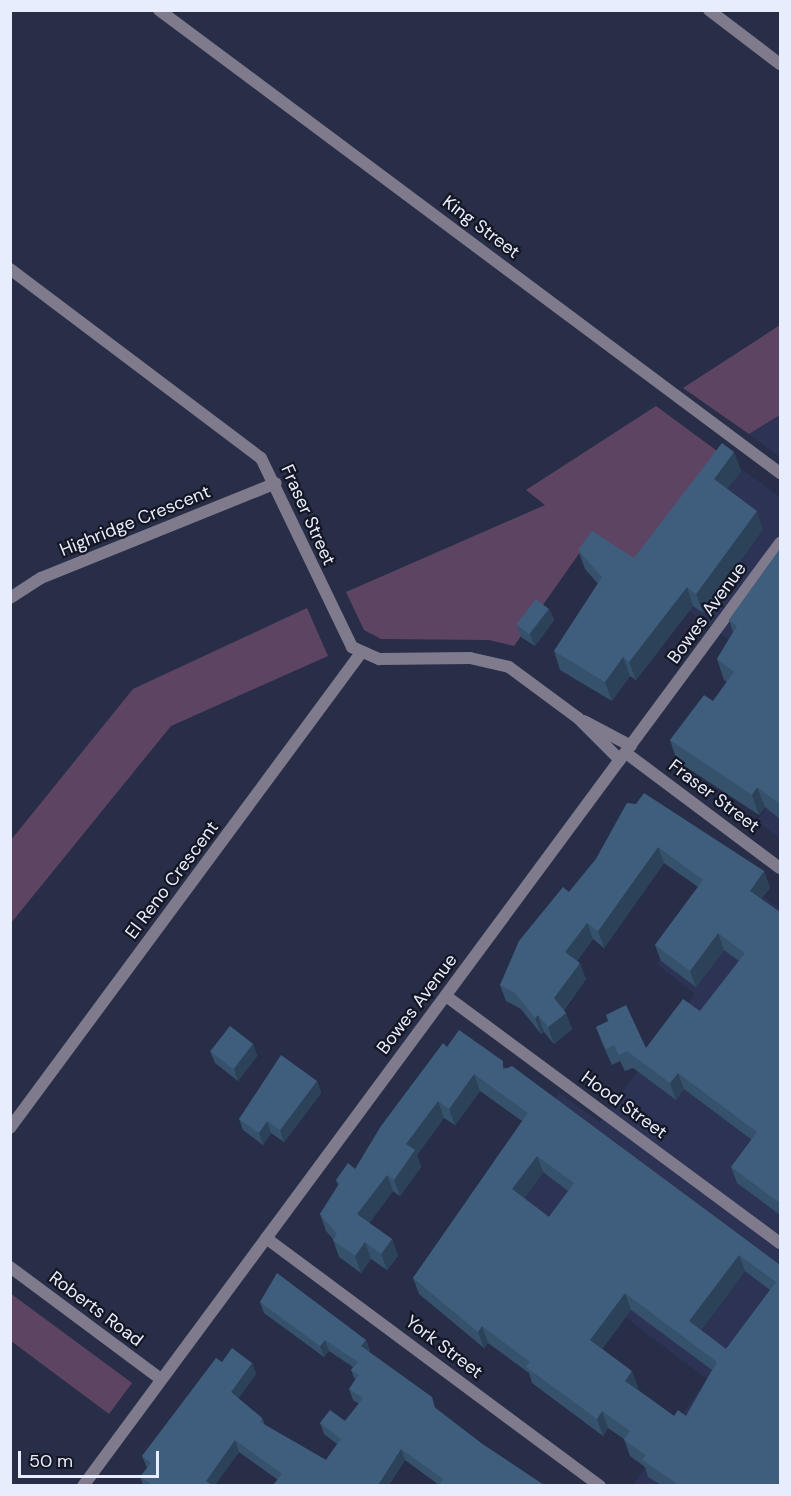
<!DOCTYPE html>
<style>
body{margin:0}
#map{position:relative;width:791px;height:1496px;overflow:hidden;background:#282e48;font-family:"DM Sans",sans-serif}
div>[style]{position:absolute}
.built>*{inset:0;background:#2c3354}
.green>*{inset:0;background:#5e4463}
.minor>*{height:12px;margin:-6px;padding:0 6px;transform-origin:6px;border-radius:6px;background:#7f7b8d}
.wall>*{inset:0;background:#36516c}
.shaded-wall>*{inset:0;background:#2c4258}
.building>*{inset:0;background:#3f5e7d;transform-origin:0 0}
span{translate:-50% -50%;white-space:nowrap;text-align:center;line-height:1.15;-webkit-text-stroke:4.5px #141723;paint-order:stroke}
.street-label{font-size:18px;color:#e8edfe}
.frame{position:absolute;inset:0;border:12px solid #e8edfe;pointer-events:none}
.scale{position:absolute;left:18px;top:1451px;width:141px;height:27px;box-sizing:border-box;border:3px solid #e8edfe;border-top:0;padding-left:8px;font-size:18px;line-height:21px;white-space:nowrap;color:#e8edfe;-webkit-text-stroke:4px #141723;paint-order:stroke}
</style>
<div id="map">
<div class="built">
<i style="clip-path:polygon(780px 415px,780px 457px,749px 434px)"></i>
<i style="clip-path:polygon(728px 459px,780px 497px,780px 676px,641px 577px)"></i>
<i style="clip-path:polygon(780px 790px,780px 839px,757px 821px)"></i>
<i style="clip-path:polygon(727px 869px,780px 909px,780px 1485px,633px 1485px,707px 1379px,477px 1205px,559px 1093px,600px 1122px,695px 994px,657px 964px)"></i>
</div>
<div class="green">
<i style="clip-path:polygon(780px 325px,780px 415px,749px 434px,683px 388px)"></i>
<i style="clip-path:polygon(656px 406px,728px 459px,641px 577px,590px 538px,514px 646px,489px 640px,381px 639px,364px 630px,346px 592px,545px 505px,526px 490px)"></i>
<i style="clip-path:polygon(307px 608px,328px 656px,171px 726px,11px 923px,11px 840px,133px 689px)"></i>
<i style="clip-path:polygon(10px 1293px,132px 1383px,109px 1414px,11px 1341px)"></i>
</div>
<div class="minor">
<i style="left:159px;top:10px;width:775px;rotate:36.71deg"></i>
<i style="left:709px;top:10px;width:89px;rotate:37.3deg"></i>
<i style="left:10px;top:269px;width:314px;rotate:37deg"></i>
<i style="left:261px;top:458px;width:210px;rotate:64.3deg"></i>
<i style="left:352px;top:647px;width:30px;rotate:24deg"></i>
<i style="left:379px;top:659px;width:91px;rotate:-0.6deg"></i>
<i style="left:470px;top:658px;width:40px;rotate:13deg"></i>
<i style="left:509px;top:667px;width:86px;rotate:36.5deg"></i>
<i style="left:578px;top:718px;width:59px;rotate:45deg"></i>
<i style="left:10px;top:598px;width:37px;rotate:-33deg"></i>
<i style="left:41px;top:578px;width:253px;rotate:-22deg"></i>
<i style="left:584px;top:721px;width:53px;rotate:28deg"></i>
<i style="left:626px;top:753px;width:192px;rotate:36.8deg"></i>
<i style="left:446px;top:996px;width:415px;rotate:36.5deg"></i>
<i style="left:10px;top:1128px;width:591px;rotate:-53.54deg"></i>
<i style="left:266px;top:1238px;width:416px;rotate:36.6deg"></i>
<i style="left:10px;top:1267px;width:188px;rotate:36.6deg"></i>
<i style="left:83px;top:1486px;width:1173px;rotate:-53.53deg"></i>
</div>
<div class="wall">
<i style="clip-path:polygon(734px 452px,741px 471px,727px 489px,763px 529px,703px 613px,693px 606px,636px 680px,630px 676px,612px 701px,560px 670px,554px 651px,598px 584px,585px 569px,578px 550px,634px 558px)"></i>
<i style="clip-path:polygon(780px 549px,780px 819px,765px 807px,759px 815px,677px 761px,670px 740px,713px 701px,727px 682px,724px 680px,717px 659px,733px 632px,729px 620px)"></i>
<i style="clip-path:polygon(549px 609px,554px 620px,535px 646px,521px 637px,517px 625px)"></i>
<i style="clip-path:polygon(627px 803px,764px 871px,770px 888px,761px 899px,780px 912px,780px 1215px,737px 1183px,731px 1167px,752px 1140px,684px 1089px,676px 1100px,633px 1068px,625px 1071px,620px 1061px,612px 1065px,602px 1043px,596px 1027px,608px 1021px,606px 1015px,646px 1048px,700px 1011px,739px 961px,724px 950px,696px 987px,661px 961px,655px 945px,698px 887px,664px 863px,604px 948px,593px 939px,577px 961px,586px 979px,564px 1010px,572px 1029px,554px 1044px,544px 1032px,541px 1034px,521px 1009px,506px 1001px,500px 985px,569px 892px,596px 859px)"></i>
<i style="clip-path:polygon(253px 1044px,257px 1056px,238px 1081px,215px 1063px,210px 1051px)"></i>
<i style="clip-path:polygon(evenodd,447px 1047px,506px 1068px,780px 1265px,780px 1485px,661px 1485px,648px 1477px,645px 1467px,630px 1456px,624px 1439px,608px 1428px,603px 1436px,532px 1383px,529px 1373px,488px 1343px,484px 1348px,419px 1294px,413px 1278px,522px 1121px,480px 1091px,455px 1125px,444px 1118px,417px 1155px,421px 1167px,400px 1196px,393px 1191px,369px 1223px,392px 1239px,398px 1256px,387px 1270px,371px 1259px,361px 1273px,339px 1257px,333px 1240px,333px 1239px,326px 1231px,320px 1214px,338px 1185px,336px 1180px,355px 1169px,447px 1047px,543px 1172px,568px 1191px,549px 1217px,524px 1198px,543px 1172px,447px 1047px,745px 1271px,770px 1290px,726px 1349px,701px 1330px,745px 1271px,447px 1047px,631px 1310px,712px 1370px,686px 1416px,674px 1416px,637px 1389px,638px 1387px,602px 1349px,631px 1310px)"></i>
<i style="clip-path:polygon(317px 1081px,321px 1093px,284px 1142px,271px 1133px,263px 1145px,243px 1130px,239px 1119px)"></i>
<i style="clip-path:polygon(260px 1302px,366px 1340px,370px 1351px,369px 1352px,437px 1409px,481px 1443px,439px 1485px,405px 1460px,389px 1485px,273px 1485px,278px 1480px,239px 1452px,215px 1485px,143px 1485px,140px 1477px,147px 1468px,142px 1456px,222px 1362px,252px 1363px,256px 1374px,238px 1398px,262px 1418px,265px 1425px,326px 1460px,337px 1444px,324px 1434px,320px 1423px,345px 1421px,359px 1404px,353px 1400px,349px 1389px,355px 1380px,351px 1370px,353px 1367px,329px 1351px,324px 1357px,264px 1313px)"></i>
</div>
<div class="shaded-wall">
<i style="clip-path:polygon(734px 452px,741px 471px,721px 498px,714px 479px)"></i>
<i style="clip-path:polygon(757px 511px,763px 529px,703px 613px,696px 594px)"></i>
<i style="clip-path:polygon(687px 587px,693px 606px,636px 680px,629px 662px)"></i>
<i style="clip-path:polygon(549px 609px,554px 620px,535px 646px,530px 634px)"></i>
<i style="clip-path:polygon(623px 657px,630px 676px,612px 701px,605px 682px)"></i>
<i style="clip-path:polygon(757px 787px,765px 807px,759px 815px,752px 795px)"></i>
<i style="clip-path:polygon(658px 847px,664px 863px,604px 948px,598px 931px)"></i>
<i style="clip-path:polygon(764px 871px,770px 888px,755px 907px,750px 891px)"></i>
<i style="clip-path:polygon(587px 923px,593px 939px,571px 968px,565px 952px)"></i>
<i style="clip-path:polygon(718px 933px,724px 950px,696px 987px,690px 971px)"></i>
<i style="clip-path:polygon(580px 963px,586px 979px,560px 1014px,554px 998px)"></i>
<i style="clip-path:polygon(566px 1013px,572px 1029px,554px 1044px,548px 1027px)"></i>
<i style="clip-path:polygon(538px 1015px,544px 1032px,541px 1034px,535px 1018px)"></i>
<i style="clip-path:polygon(253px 1044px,257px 1056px,238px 1081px,234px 1069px)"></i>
<i style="clip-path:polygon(678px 1073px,684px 1089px,676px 1100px,670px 1083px)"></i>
<i style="clip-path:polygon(474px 1074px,480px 1091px,455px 1125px,449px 1109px)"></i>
<i style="clip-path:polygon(317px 1081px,321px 1093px,284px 1142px,280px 1130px)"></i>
<i style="clip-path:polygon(438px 1101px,444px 1118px,417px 1155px,421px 1167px,400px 1196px,394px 1180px,406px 1144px)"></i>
<i style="clip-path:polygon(267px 1121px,271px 1133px,263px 1145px,259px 1133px)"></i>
<i style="clip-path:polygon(537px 1156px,543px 1172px,518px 1206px,512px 1189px)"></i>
<i style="clip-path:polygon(387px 1175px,393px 1191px,363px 1231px,357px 1214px)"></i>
<i style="clip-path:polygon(392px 1239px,398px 1256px,387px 1270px,381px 1254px)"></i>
<i style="clip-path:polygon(365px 1242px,371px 1259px,361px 1273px,355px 1256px)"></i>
<i style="clip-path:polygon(739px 1255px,745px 1271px,695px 1338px,689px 1321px)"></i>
<i style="clip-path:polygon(625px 1293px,631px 1310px,596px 1357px,590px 1340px)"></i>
<i style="clip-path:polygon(482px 1326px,488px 1343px,484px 1348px,478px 1332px)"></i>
<i style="clip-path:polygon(325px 1340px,329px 1351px,324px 1357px,320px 1346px)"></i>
<i style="clip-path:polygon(366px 1340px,370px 1351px,365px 1357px,361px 1346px)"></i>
<i style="clip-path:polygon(252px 1363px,256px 1374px,235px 1403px,231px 1392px)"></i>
<i style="clip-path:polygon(632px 1371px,638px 1387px,631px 1397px,625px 1381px)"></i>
<i style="clip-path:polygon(602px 1411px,608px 1428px,603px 1436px,597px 1419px)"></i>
<i style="clip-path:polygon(235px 1440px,239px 1452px,215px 1485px,208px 1485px,206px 1481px)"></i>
<i style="clip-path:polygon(401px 1449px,405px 1460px,389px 1485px,378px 1485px)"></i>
</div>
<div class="building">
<i style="clip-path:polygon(722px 443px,734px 452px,714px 479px,757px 511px,696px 594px,687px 587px,629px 662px,623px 657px,605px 682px,554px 651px,602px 577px,578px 550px,592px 531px,634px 558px)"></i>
<i style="clip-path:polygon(780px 549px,780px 804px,757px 787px,752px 795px,670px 740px,704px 695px,713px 701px,734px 672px,717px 659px,737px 626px,729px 620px)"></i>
<i style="left:536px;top:599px;width:16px;height:32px;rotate:38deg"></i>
<i style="clip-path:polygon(644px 793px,764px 871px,750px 891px,780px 912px,780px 1203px,731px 1167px,757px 1132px,678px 1073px,670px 1083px,627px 1051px,619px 1055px,614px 1045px,606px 1049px,596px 1027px,609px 1021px,606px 1015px,626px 1005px,646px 1048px,683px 999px,700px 1011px,745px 953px,718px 933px,690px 971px,655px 945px,703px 880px,658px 847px,598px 931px,587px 923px,565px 952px,580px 963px,554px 998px,566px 1013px,548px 1027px,538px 1015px,535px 1018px,515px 993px,500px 985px,519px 941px,563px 887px,569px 892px,596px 859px,627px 803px,636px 804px)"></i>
<i style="left:230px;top:1026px;width:29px;height:32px;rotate:38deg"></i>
<i style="clip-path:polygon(evenodd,459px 1030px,503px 1061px,503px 1070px,512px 1066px,780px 1265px,780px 1485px,679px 1485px,642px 1460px,646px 1455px,624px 1440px,630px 1431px,602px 1411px,597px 1419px,526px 1367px,530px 1362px,482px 1326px,478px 1332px,413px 1278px,528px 1113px,474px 1074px,449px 1109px,438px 1101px,406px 1144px,415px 1150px,394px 1180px,387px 1175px,357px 1214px,392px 1239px,381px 1254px,365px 1242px,355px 1256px,333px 1240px,337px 1234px,320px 1214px,340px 1183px,336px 1180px,348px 1163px,355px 1169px,381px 1126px,443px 1043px,447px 1047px,459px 1030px,537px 1156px,574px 1183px,549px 1217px,512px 1189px,537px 1156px,459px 1030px,739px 1255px,776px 1282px,726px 1349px,689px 1321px,739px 1255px,459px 1030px,625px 1293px,717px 1362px,686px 1416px,678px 1410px,674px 1416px,625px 1381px,632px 1371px,590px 1340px,625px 1293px)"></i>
<i style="clip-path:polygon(281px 1055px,317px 1081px,280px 1130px,267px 1121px,259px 1133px,239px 1119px)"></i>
<i style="clip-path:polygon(277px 1273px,366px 1340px,361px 1346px,432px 1397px,435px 1408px,481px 1443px,544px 1485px,439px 1485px,443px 1479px,401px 1449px,378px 1485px,273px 1485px,282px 1474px,235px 1440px,206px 1481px,212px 1485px,153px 1485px,140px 1477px,151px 1463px,142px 1456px,216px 1358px,222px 1362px,232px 1348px,252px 1363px,231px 1392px,262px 1418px,260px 1422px,326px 1460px,341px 1439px,320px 1423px,330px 1410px,345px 1421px,363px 1398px,349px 1389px,359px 1375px,351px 1370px,358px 1362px,325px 1340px,320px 1346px,260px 1302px)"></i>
</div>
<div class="street-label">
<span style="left:481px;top:227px;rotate:37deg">King Street</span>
<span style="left:308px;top:515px;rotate:66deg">Fraser Street</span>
<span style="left:135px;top:521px;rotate:-22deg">Highridge Crescent</span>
<span style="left:707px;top:613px;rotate:-54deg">Bowes Avenue</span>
<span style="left:714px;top:796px;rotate:37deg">Fraser Street</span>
<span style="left:172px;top:880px;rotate:-53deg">El Reno Crescent</span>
<span style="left:417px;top:1004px;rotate:-53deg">Bowes Avenue</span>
<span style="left:624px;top:1105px;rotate:36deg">Hood Street</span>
<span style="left:96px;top:1309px;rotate:37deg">Roberts Road</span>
<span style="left:444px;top:1347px;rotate:37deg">York Street</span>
</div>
<div class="frame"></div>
<div class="scale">50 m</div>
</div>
